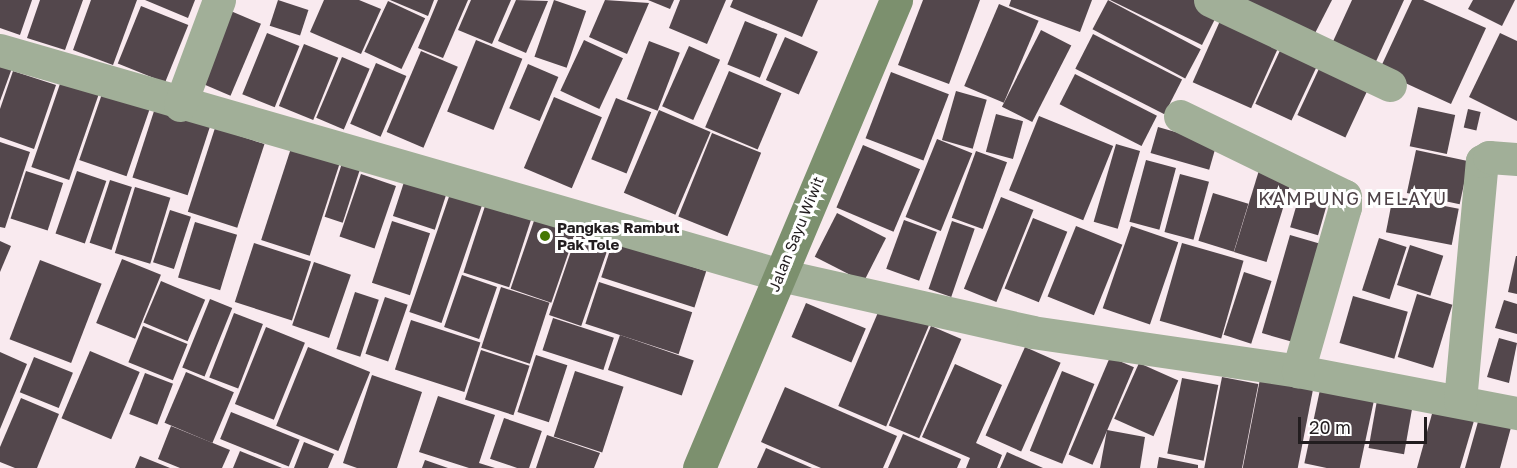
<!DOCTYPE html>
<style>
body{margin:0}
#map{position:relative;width:1517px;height:468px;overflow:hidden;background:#f9eaef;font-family:"Golos Text",sans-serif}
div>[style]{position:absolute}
.building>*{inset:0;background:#53474c;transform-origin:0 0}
.minor>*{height:33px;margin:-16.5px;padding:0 16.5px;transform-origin:16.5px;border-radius:16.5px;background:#a1af98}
.secondary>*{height:33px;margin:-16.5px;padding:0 16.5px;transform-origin:16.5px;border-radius:16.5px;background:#7c906e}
.dots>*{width:16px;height:16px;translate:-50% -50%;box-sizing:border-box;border:3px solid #fff;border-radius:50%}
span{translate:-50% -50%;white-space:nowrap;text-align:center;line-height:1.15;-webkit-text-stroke:6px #fff;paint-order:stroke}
.poi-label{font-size:15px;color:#221d1f;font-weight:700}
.left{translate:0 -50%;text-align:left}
.street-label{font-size:15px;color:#221d1f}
.quarter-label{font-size:18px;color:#4d4146;letter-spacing:1.5px}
.scale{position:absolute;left:1298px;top:417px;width:129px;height:27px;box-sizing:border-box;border:3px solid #221d1f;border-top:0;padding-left:8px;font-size:18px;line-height:21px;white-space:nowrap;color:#221d1f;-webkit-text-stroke:4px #fff;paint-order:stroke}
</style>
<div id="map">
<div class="building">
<i style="clip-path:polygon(0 0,32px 0,20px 35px,0 28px)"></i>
<i style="clip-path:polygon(40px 0,83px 0,65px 50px,27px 38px)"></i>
<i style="clip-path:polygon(91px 0,137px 0,113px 65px,73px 50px)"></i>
<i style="clip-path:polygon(145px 0,195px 0,188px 18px)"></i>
<i style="left:278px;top:0;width:32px;height:27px;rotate:18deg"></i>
<i style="clip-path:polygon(324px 0,359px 0,381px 9px,361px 54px,310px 32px)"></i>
<i style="clip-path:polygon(390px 0,434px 0,428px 16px)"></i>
<i style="clip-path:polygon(438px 0,468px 0,443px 58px,418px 48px)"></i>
<i style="clip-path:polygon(471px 0,511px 0,492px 44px,458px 30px)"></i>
<i style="clip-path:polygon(516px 0,548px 1px,526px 53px,498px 41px)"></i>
<i style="left:554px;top:0;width:34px;height:60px;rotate:19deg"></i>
<i style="clip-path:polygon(605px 0,649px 3px,627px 54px,589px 37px)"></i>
<i style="clip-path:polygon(648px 0,674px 0,670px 9px)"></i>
<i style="clip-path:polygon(680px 0,726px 0,707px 44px,669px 28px)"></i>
<i style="clip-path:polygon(733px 0,818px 0,802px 37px,730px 7px)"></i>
<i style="clip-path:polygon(923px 0,980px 0,949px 84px,898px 65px)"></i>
<i style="clip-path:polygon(1011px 0,1092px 0,1080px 32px,1009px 6px)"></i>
<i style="left:1108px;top:0;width:105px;height:33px;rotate:28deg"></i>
<i style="clip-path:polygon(1110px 0,1195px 0,1219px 11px,1202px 45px)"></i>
<i style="clip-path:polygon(1234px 0,1332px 0,1311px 41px)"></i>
<i style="clip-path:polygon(1352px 0,1404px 0,1373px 68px,1330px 48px)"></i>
<i style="clip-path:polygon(1412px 0,1423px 0,1486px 28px,1451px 104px,1379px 71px)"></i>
<i style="clip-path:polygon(1473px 0,1515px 0,1502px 26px,1468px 9px)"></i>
<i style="left:388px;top:1px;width:41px;height:56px;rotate:25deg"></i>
<i style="left:999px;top:4px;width:43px;height:89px;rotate:23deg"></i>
<i style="left:141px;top:6px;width:51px;height:62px;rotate:22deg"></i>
<i style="left:226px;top:9px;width:38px;height:78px;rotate:23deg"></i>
<i style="left:1224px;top:12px;width:64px;height:77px;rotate:24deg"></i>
<i style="left:745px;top:21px;width:35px;height:47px;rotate:22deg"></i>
<i style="left:1041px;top:30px;width:34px;height:86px;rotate:27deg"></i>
<i style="left:267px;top:33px;width:35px;height:66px;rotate:22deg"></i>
<i style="clip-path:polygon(1500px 33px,1517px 41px,1517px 121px,1469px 97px)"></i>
<i style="left:1093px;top:34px;width:100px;height:39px;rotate:27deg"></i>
<i style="left:785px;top:37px;width:36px;height:47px;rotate:24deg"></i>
<i style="left:476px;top:40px;width:50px;height:77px;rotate:22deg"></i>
<i style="left:584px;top:40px;width:43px;height:56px;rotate:25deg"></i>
<i style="left:649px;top:41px;width:33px;height:62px;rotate:21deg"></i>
<i style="left:1284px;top:42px;width:40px;height:68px;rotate:25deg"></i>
<i style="left:304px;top:44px;width:37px;height:67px;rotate:22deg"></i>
<i style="left:689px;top:46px;width:34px;height:66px;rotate:24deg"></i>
<i style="left:421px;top:51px;width:40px;height:88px;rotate:23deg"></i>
<i style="left:342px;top:57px;width:30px;height:66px;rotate:23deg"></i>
<i style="left:1324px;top:58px;width:53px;height:63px;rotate:25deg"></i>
<i style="left:376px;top:63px;width:33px;height:66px;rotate:23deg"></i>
<i style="clip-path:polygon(0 64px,12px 68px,0 101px)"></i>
<i style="left:528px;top:64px;width:33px;height:48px;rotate:23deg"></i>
<i style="clip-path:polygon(13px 71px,56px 85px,34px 149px,0 137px,0 109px)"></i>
<i style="left:729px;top:71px;width:57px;height:61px;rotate:23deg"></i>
<i style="left:891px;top:72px;width:62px;height:71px;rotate:21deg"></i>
<i style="left:1075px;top:74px;width:92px;height:34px;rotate:27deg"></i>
<i style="left:61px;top:81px;width:40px;height:91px;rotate:19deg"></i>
<i style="left:103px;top:91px;width:50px;height:73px;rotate:19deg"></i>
<i style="left:956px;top:91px;width:32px;height:51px;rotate:16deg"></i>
<i style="left:554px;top:97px;width:52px;height:77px;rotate:23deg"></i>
<i style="left:616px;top:98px;width:38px;height:66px;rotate:22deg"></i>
<i style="left:1418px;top:107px;width:38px;height:40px;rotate:12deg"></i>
<i style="left:155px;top:108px;width:58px;height:73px;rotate:18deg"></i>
<i style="left:1468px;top:109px;width:13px;height:19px;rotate:13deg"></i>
<i style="left:659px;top:110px;width:56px;height:90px;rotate:23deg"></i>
<i style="left:996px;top:114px;width:28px;height:39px;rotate:15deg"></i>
<i style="left:1039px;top:116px;width:80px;height:80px;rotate:22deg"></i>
<i style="left:1158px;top:127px;width:61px;height:27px;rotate:16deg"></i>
<i style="left:215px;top:128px;width:52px;height:88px;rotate:18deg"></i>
<i style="left:712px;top:133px;width:53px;height:90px;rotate:22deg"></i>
<i style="left:937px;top:139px;width:38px;height:84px;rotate:22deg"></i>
<i style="clip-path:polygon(0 142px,30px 152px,5px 228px,0 227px)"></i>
<i style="left:293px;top:142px;width:51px;height:103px;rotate:18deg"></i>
<i style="left:1116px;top:144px;width:25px;height:81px;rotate:16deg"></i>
<i style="left:863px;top:145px;width:62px;height:68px;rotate:23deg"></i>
<i style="left:1416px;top:150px;width:54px;height:44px;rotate:12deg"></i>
<i style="left:976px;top:151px;width:33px;height:71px;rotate:20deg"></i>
<i style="left:345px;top:154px;width:19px;height:66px;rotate:18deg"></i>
<i style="left:1146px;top:160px;width:31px;height:64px;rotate:15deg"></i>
<i style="left:1260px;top:167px;width:34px;height:89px;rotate:17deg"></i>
<i style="left:26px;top:171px;width:39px;height:50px;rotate:18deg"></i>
<i style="left:77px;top:171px;width:31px;height:66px;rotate:19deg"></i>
<i style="left:361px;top:174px;width:37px;height:66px;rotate:19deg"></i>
<i style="left:1180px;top:174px;width:30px;height:60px;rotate:15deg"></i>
<i style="left:405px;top:179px;width:44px;height:39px;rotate:18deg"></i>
<i style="left:110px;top:180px;width:23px;height:66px;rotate:18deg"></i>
<i style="left:1302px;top:186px;width:29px;height:43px;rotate:16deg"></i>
<i style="left:135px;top:187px;width:37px;height:69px;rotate:17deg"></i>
<i style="left:451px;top:191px;width:34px;height:128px;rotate:19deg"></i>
<i style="left:1213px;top:193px;width:37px;height:50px;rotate:17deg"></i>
<i style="left:1393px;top:196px;width:67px;height:37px;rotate:11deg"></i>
<i style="left:1001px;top:197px;width:35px;height:99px;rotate:22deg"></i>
<i style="left:486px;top:203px;width:48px;height:73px;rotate:18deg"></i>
<i style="left:170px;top:210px;width:22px;height:55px;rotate:18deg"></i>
<i style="left:837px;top:213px;width:55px;height:49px;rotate:27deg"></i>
<i style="left:536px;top:215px;width:43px;height:78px;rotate:19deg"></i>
<i style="left:1033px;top:218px;width:37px;height:76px;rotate:22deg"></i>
<i style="left:904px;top:220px;width:35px;height:52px;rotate:20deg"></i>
<i style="left:392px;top:221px;width:40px;height:65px;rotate:18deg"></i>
<i style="left:952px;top:221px;width:24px;height:72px;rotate:19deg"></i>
<i style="left:195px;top:222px;width:44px;height:58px;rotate:17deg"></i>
<i style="left:1076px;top:226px;width:50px;height:76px;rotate:22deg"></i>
<i style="left:1131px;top:226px;width:50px;height:87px;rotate:19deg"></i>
<i style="left:579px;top:228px;width:34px;height:92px;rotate:19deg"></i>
<i style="left:1290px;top:235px;width:35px;height:102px;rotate:16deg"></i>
<i style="left:1379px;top:238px;width:29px;height:55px;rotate:18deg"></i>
<i style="clip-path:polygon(0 241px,11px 246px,0 272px)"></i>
<i style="left:613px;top:241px;width:98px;height:38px;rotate:18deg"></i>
<i style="left:254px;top:243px;width:60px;height:62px;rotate:18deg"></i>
<i style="left:1182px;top:243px;width:64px;height:81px;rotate:16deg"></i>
<i style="left:1410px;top:245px;width:35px;height:42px;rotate:18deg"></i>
<i style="clip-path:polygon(1516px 256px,1517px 256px,1517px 294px,1508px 292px)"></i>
<i style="left:122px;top:259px;width:42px;height:69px;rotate:22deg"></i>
<i style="left:40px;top:260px;width:66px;height:85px;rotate:21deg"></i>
<i style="left:314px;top:262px;width:39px;height:67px;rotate:19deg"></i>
<i style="left:1244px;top:272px;width:29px;height:66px;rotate:18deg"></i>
<i style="left:462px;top:275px;width:37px;height:55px;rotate:19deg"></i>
<i style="left:161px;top:281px;width:48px;height:45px;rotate:23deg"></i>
<i style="left:599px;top:282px;width:98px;height:44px;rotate:18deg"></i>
<i style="left:501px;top:287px;width:51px;height:64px;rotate:18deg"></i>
<i style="left:355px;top:292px;width:25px;height:60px;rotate:18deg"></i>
<i style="left:1417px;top:294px;width:37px;height:66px;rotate:17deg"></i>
<i style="left:1353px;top:296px;width:57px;height:49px;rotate:16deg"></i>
<i style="left:385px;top:297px;width:24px;height:60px;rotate:19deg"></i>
<i style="left:210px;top:299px;width:24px;height:74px;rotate:22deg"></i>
<i style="clip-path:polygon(1504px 300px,1517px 304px,1517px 334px,1495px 328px)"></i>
<i style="left:806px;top:303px;width:65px;height:37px;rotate:23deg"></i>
<i style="left:882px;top:303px;width:52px;height:112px;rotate:23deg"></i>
<i style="left:234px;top:313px;width:31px;height:69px;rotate:21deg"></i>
<i style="left:553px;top:318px;width:64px;height:34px;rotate:18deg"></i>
<i style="left:411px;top:320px;width:73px;height:52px;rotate:18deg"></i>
<i style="left:143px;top:326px;width:48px;height:39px;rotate:22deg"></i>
<i style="left:931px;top:326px;width:33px;height:108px;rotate:23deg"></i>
<i style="left:266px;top:327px;width:42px;height:83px;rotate:22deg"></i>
<i style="left:620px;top:335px;width:78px;height:37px;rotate:19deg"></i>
<i style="clip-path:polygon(1499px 338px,1517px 343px,1509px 383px,1487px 377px)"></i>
<i style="left:308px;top:347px;width:67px;height:85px;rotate:22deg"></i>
<i style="left:1025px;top:347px;width:39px;height:97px;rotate:24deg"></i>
<i style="left:481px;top:350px;width:51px;height:52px;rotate:18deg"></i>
<i style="left:90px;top:351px;width:54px;height:73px;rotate:23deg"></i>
<i style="clip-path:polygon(0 352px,27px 364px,0 429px)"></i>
<i style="left:536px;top:355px;width:33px;height:60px;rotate:18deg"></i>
<i style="left:34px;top:357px;width:42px;height:38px;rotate:22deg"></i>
<i style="left:1110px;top:357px;width:26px;height:106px;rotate:23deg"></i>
<i style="left:1139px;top:363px;width:43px;height:61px;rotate:24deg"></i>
<i style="clip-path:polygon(955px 364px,1002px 385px,976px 443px,1002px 455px,997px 468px,966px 468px,970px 458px,922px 437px)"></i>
<i style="left:575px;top:371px;width:51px;height:69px;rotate:18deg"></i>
<i style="left:1062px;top:371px;width:35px;height:86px;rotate:22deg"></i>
<i style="left:186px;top:372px;width:52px;height:55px;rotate:23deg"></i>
<i style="left:145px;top:373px;width:30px;height:44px;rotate:21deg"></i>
<i style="left:1261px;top:374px;width:54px;height:96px;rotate:11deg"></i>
<i style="clip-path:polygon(372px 375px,422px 392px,397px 468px,357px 468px,343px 463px)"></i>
<i style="left:1222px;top:377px;width:37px;height:93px;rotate:11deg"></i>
<i style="left:1182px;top:378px;width:37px;height:77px;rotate:11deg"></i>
<i style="left:1321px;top:385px;width:55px;height:80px;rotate:12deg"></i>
<i style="clip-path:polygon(785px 387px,897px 436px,883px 468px,821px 468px,761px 442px)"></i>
<i style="left:1379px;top:389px;width:36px;height:60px;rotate:10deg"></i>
<i style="clip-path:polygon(438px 396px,495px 415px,479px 463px,495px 468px,469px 468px,419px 452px)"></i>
<i style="clip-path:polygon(21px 398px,59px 414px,37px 468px,15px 468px,0 462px,0 447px)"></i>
<i style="clip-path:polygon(1435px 403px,1476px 414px,1460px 468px,1417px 468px)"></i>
<i style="clip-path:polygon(1481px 411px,1513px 420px,1500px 468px,1465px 468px)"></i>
<i style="left:231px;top:412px;width:74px;height:29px;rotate:22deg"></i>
<i style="left:504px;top:418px;width:40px;height:43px;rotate:19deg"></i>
<i style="clip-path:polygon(171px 426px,230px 450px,222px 468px,180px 468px,158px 459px)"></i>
<i style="clip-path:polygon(1107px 430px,1145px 437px,1140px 468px,1100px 468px)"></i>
<i style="clip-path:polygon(903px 434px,961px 459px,957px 468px,888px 468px)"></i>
<i style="clip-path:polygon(547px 435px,600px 453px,594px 468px,536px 468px)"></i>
<i style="clip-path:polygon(304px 442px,334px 454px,328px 468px,294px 468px)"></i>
<i style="clip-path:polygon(766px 448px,812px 468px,757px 468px)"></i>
<i style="clip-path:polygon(240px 451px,282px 468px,233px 468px)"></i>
<i style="clip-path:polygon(1007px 452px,1043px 468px,1000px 468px)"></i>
<i style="clip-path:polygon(140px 456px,170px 468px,135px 468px)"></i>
<i style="clip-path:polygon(1159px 457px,1198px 465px,1198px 468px,1157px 468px)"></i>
<i style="clip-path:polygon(425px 460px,448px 468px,422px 468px)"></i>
</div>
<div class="minor">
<i style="left:1210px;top:0;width:199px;rotate:25.3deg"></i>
<i style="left:0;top:50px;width:812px;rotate:16.09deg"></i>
<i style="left:780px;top:275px;width:258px;rotate:12.7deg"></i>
<i style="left:1032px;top:332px;width:269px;rotate:8.3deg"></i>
<i style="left:1298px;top:371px;width:223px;rotate:10.9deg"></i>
<i style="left:180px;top:105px;width:112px;rotate:-69.6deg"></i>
<i style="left:1180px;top:116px;width:183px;rotate:25.9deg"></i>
<i style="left:1345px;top:196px;width:11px;rotate:90deg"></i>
<i style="left:1345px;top:207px;width:171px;rotate:106deg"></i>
<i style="left:1460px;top:401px;width:241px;rotate:-84.8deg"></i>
<i style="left:1482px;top:161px;width:8px;rotate:-30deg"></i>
<i style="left:1489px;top:157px;width:28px;rotate:4deg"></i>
</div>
<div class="secondary">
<i style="left:699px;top:468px;width:508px;rotate:-67.17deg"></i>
</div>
<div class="dots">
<i style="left:545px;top:236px;background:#457804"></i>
</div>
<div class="poi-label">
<span class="left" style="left:557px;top:236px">Pangkas Rambut<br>Pak Tole</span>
</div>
<div class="street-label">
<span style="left:796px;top:234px;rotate:-68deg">Jalan Sayu Wiwit</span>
</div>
<div class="quarter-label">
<span style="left:1353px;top:198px">KAMPUNG MELAYU</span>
</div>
<div class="scale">20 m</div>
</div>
